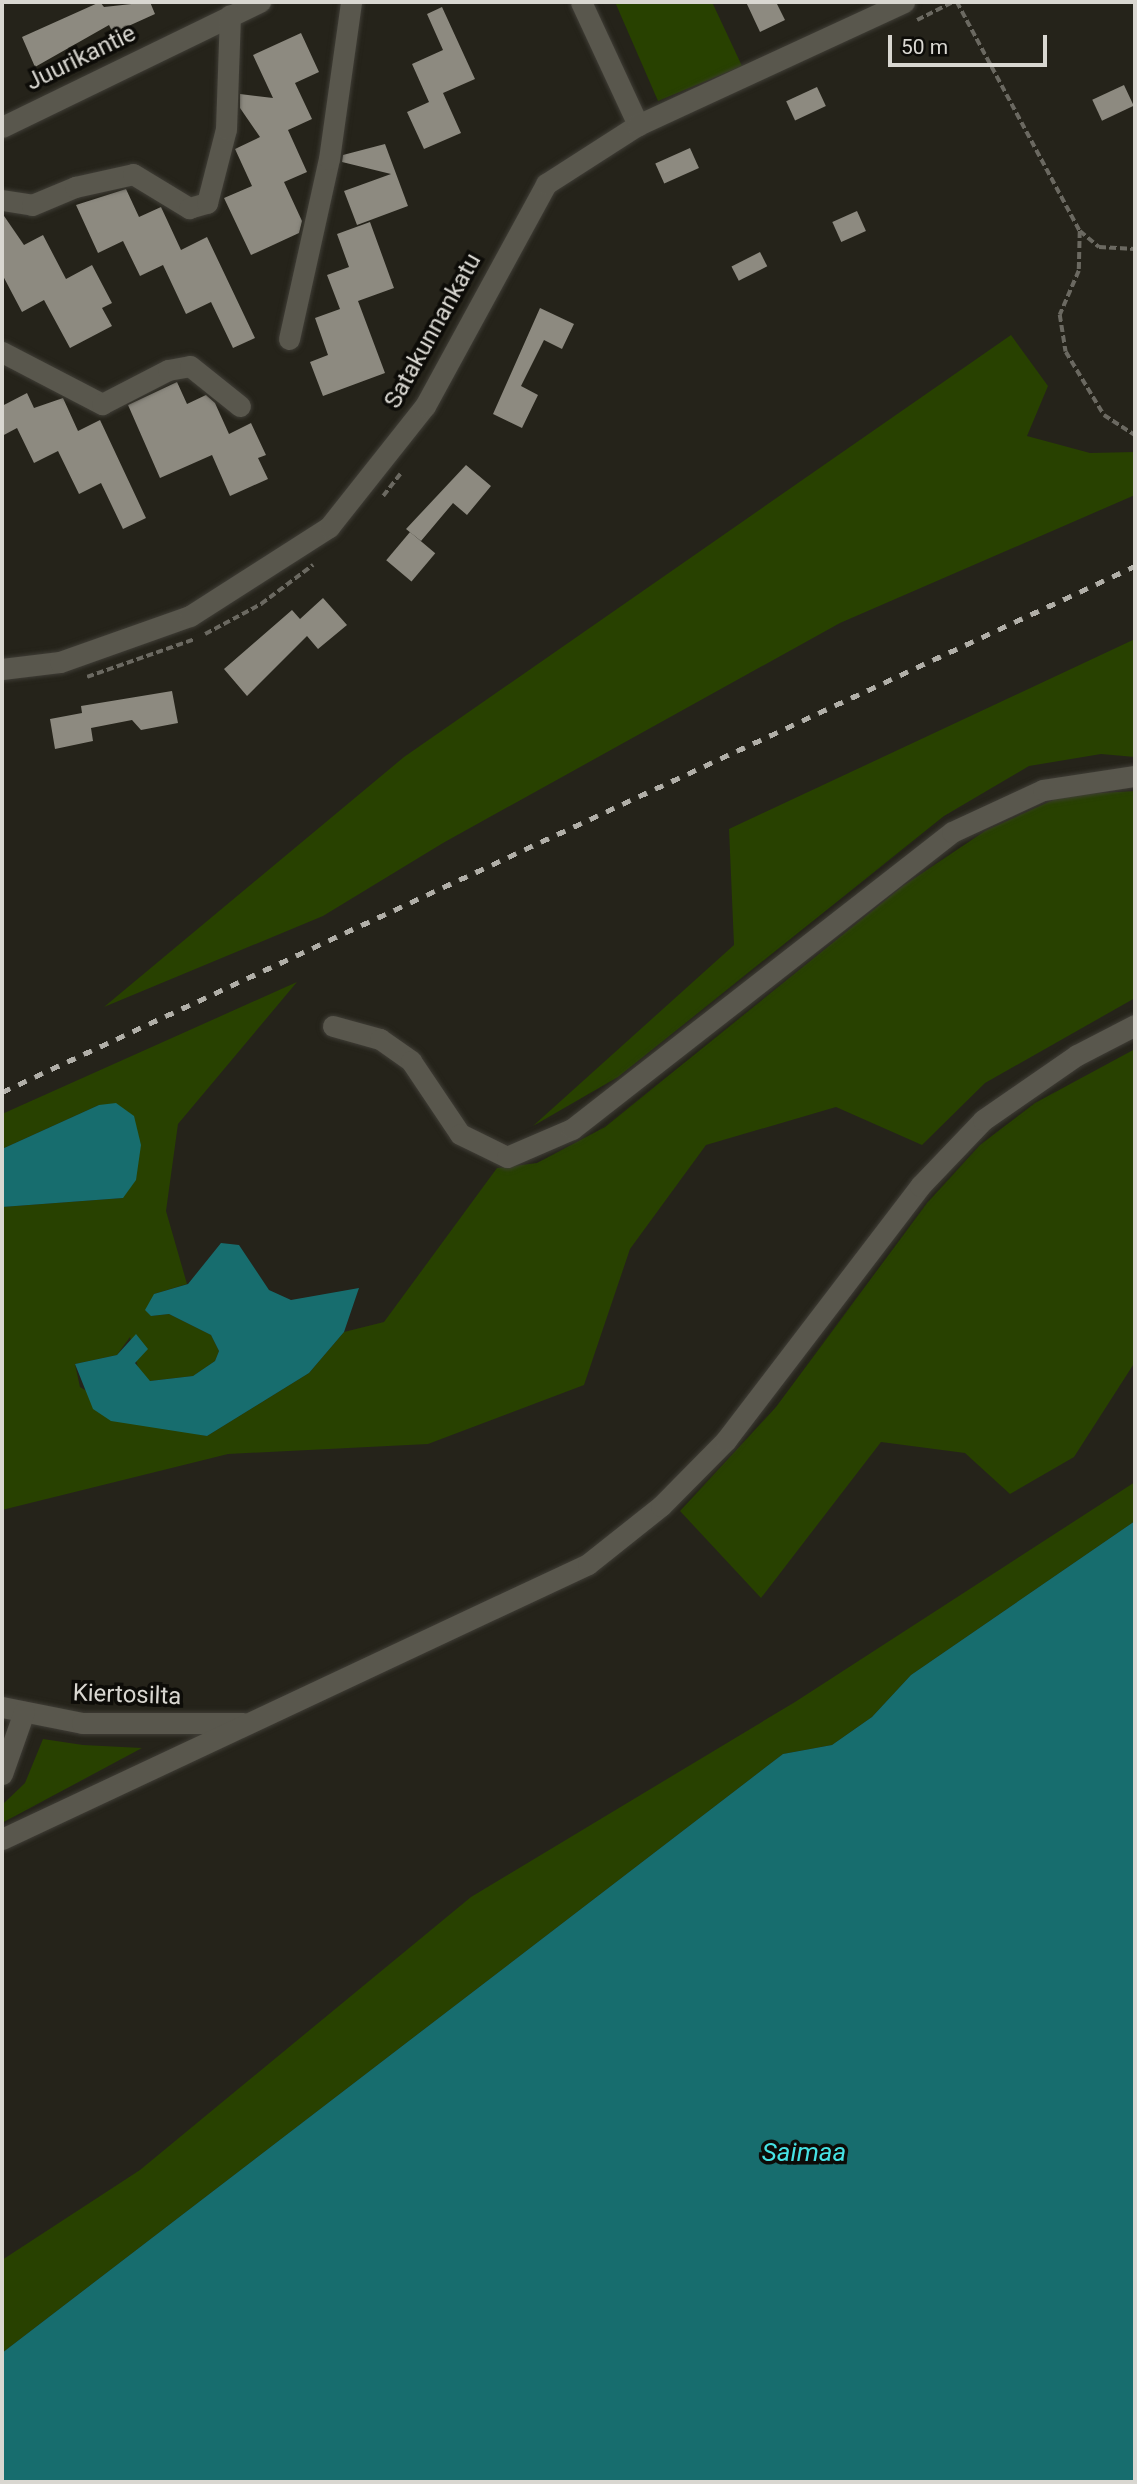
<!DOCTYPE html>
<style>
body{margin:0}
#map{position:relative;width:1137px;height:2484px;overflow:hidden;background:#25231a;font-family:Roboto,sans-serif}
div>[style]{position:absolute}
.green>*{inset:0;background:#284100}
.water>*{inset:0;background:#176d6e}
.building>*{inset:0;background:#8d8a80;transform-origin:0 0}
.path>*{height:3.5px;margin-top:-1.75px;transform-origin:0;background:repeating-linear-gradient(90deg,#6b6961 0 7px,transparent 0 10.5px)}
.roads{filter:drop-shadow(0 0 2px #3f3d36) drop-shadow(0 0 2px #3f3d36)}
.minor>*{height:21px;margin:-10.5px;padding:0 10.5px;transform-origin:10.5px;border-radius:10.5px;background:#59574d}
.rail>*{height:5px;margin-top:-2.5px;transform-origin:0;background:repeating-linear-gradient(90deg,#b1afa8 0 9px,transparent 0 18px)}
span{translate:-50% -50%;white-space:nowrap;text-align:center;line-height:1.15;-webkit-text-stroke:7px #0d0c08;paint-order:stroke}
.street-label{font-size:24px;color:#d9d7d1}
.water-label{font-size:26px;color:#46e2e4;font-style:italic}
.frame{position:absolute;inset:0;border:4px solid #d9d7d1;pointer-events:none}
.scale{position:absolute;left:888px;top:35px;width:159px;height:32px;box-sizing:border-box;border:4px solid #d9d7d1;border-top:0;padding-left:9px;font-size:21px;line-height:24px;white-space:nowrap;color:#d9d7d1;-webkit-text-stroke:5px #0d0c08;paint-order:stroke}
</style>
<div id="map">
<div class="green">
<i style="clip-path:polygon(615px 2px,712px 2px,742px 66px,658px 101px)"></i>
<i style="clip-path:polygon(1011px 335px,1048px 386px,1027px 436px,1090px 453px,1135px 452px,1135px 495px,840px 623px,443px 843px,323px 916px,104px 1007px,404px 757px)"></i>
<i style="clip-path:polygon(1135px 639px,1135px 757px,1101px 754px,1029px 766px,944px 816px,618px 1077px,533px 1126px,734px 945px,729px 829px)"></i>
<i style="clip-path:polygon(1135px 791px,1135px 998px,985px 1083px,922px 1145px,836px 1107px,706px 1145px,630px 1249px,584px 1385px,428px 1444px,228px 1454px,2px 1510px,2px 1207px,123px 1198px,99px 1105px,2px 1149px,2px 1114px,297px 982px,178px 1124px,166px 1211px,187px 1284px,154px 1294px,151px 1316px,169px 1314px,211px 1335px,219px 1351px,215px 1361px,193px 1376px,150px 1381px,139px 1372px,130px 1337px,117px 1355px,75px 1364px,80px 1387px,139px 1422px,207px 1436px,309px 1373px,344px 1332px,384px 1322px,497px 1168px,537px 1163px,605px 1127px,903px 886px,985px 831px,1064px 795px)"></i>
<i style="clip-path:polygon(1135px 1049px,1135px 1362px,1074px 1457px,1010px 1494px,965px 1453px,881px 1442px,761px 1598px,680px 1511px,776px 1407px,927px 1203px,980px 1145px,1035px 1103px)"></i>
<i style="clip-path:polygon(1135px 1482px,1135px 1521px,911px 1675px,872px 1717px,832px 1745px,783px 1754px,2px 2353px,2px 2260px,140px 2170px,471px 1897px,795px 1702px)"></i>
<i style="clip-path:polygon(43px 1739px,83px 1745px,142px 1748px,2px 1823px,2px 1805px,25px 1783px)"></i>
</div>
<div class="water">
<i style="clip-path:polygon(116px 1103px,134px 1116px,141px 1145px,136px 1180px,123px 1198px,2px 1207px,2px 1149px,99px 1105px)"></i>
<i style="clip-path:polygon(221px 1243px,239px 1245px,269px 1290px,291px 1300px,359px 1288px,344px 1332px,309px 1373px,207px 1436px,111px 1421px,93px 1409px,75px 1364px,117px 1355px,136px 1334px,148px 1349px,135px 1363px,150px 1381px,193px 1376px,215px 1361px,219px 1351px,211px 1335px,169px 1314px,151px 1316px,145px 1310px,154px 1294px,188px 1284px)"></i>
<i style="clip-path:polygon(1135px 1521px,1135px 2482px,2px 2482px,2px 2353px,783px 1754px,832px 1745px,872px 1717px,911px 1675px)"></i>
</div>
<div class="building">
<i style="clip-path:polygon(100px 2px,104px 7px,150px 2px,155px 14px,113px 33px,109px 25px,35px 67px,22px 37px)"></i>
<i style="clip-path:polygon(746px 2px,776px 2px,785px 20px,760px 32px)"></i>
<i style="clip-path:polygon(442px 7px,475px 79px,443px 93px,461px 133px,424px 149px,407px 112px,429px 102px,412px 64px,443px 50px,427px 14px)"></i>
<i style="clip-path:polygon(301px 33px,319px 72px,295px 83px,312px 119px,288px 130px,307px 172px,284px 182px,302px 221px,299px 233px,251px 255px,224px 198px,252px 186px,235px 149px,260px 137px,240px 108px,240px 94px,273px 98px,253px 55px)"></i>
<i style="left:1124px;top:85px;width:23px;height:35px;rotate:65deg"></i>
<i style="left:817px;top:87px;width:21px;height:34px;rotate:65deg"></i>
<i style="clip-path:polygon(385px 144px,408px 206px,357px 225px,344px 191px,391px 174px,342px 162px,343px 155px)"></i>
<i style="left:690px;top:148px;width:22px;height:38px;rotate:66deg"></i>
<i style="clip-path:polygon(126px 189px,139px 217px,161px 207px,181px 250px,207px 237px,255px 338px,233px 348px,211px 302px,186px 314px,163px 265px,140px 276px,123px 241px,98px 253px,76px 205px)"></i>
<i style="left:857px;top:211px;width:22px;height:27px;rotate:66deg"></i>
<i style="clip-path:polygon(2px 213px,24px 245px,43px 235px,66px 279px,92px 265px,112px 303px,102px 308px,112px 326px,70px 348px,44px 300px,22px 312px,2px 274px)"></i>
<i style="clip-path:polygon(370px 222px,394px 288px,358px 301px,385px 373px,323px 396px,310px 362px,328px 355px,315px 318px,340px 309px,327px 275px,349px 267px,337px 234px)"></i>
<i style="left:760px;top:252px;width:16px;height:32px;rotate:63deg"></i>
<i style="clip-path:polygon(540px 308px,574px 324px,562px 349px,544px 340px,521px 386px,538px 395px,522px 428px,493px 414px)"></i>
<i style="clip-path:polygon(177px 382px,187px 404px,206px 395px,215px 403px,229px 434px,251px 423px,266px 455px,258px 458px,268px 479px,230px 496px,212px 455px,160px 478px,128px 405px)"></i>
<i style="clip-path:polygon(27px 393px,34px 408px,63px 398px,78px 431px,100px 420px,146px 518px,123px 529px,101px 483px,79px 494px,58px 451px,34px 463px,17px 428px,2px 436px,2px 406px)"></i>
<i style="clip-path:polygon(466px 465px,491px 486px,467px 515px,453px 503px,421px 541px,406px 529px)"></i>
<i style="left:410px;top:532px;width:33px;height:37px;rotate:40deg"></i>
<i style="clip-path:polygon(323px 598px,347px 625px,318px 649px,307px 636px,247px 696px,224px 669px,292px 610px,300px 619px)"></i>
<i style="clip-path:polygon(172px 691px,178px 723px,141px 730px,132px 720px,91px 728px,93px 741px,55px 749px,50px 719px,82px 713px,81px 706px)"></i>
</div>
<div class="path">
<i style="left:957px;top:2px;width:260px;rotate:61.8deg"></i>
<i style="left:1080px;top:231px;width:40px;rotate:91.4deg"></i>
<i style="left:1079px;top:271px;width:48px;rotate:113.4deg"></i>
<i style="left:1060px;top:315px;width:37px;rotate:81deg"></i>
<i style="left:1066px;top:352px;width:74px;rotate:58.9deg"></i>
<i style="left:1104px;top:415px;width:37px;rotate:33deg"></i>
<i style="left:917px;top:20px;width:40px;rotate:-26.6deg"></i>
<i style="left:1080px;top:231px;width:25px;rotate:40deg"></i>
<i style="left:1099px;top:247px;width:36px;rotate:3deg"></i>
<i style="left:383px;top:496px;width:28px;rotate:-52deg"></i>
<i style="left:205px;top:634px;width:64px;rotate:-28.2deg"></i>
<i style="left:261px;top:604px;width:65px;rotate:-36.9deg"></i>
<i style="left:87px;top:677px;width:114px;rotate:-19.4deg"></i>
</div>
<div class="roads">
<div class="minor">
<i style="left:581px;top:2px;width:136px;rotate:65.1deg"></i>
<i style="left:2px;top:127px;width:287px;rotate:-25.9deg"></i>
<i style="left:2px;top:200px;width:30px;rotate:9deg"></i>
<i style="left:32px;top:205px;width:47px;rotate:-22.7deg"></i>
<i style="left:75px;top:187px;width:59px;rotate:-12.6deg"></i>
<i style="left:133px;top:174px;width:66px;rotate:31.3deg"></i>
<i style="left:189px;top:208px;width:19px;rotate:-16deg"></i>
<i style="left:207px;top:203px;width:76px;rotate:-75.6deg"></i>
<i style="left:226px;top:129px;width:114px;rotate:-88deg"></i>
<i style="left:289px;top:339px;width:184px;rotate:-77.5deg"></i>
<i style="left:329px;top:159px;width:159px;rotate:-82deg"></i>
<i style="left:2px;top:352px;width:113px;rotate:27.5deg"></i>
<i style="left:102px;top:404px;width:74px;rotate:-27.3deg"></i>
<i style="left:168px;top:370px;width:22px;rotate:-10deg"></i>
<i style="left:190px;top:366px;width:64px;rotate:38.7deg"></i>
<i style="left:2px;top:669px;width:58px;rotate:-6.9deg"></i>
<i style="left:60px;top:662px;width:138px;rotate:-19.5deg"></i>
<i style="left:190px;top:616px;width:165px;rotate:-32.6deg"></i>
<i style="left:329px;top:527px;width:154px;rotate:-51.6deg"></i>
<i style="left:425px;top:406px;width:253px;rotate:-61.4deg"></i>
<i style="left:546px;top:184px;width:109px;rotate:-32.7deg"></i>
<i style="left:638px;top:125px;width:293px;rotate:-24.8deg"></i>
<i style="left:333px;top:1026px;width:49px;rotate:15.5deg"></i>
<i style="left:380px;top:1039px;width:38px;rotate:35deg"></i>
<i style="left:411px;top:1061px;width:88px;rotate:56.1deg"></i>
<i style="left:460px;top:1134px;width:52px;rotate:26.1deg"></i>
<i style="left:507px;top:1157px;width:71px;rotate:-23.3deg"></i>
<i style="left:572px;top:1129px;width:482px;rotate:-38deg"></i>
<i style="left:952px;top:832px;width:100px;rotate:-24.8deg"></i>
<i style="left:1043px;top:790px;width:93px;rotate:-8.7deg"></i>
<i style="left:2px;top:1707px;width:82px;rotate:11.3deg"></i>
<i style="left:82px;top:1723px;width:161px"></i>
<i style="left:2px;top:1774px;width:66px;rotate:-70.5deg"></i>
<i style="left:2px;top:1839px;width:647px;rotate:-25.14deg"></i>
<i style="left:588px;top:1564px;width:93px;rotate:-38.5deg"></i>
<i style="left:661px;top:1506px;width:93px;rotate:-45.4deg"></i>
<i style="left:726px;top:1440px;width:320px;rotate:-52.6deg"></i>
<i style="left:920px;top:1186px;width:91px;rotate:-46.3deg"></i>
<i style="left:983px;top:1120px;width:114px;rotate:-34.7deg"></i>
<i style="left:1077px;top:1055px;width:65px;rotate:-27.3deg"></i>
</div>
</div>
<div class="rail">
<i style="left:2px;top:1092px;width:1249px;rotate:-24.9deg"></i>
</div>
<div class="street-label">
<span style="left:81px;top:58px;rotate:-26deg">Juurikantie</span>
<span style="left:433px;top:331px;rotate:-61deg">Satakunnankatu</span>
<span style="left:127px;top:1695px;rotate:2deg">Kiertosilta</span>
</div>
<div class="water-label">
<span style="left:804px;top:2153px">Saimaa</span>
</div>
<div class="frame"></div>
<div class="scale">50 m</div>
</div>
